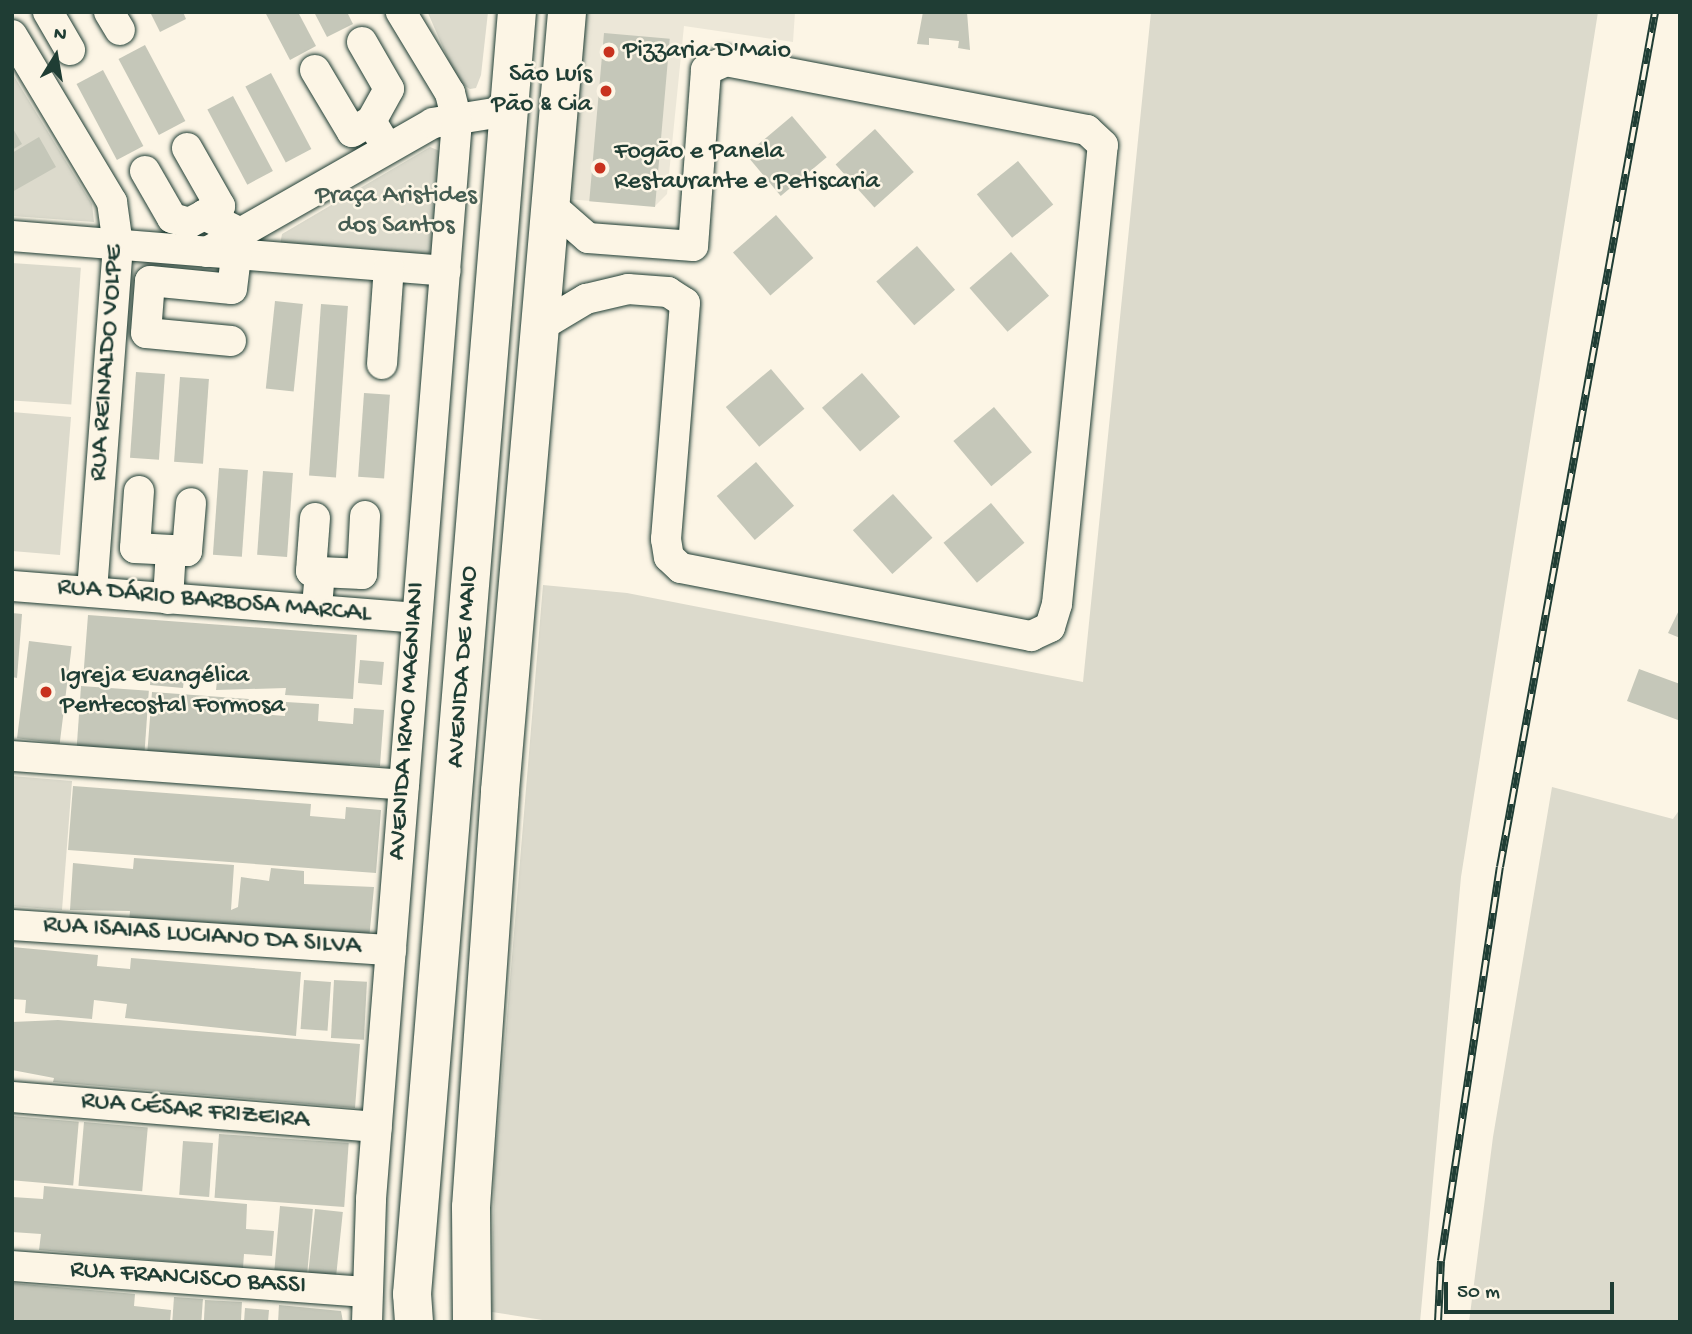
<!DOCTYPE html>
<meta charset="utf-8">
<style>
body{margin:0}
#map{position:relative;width:1692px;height:1334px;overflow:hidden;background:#fcf5e5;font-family:"Gochi Hand",sans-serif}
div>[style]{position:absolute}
.built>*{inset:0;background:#ece7d8}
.green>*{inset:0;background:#dcdacc;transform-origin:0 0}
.building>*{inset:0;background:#c5c7b9;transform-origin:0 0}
.roads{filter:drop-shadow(0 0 2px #1f3d34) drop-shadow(0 0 2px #1f3d34)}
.minor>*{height:30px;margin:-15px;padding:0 15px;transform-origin:15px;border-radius:15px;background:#fcf5e5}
.major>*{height:38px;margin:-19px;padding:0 19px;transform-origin:19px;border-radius:19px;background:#fcf5e5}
.rail>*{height:8px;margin-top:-4px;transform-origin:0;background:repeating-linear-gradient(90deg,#fcf5e5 0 16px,#1f3d34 0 32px);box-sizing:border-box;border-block:2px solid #1f3d34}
.dots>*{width:19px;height:19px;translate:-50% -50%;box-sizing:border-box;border:4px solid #fcf5e5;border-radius:50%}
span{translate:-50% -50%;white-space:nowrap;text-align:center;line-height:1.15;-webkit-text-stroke:5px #fcf5e5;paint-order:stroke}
.poi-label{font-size:26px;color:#1f3d34}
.left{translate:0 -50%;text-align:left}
.right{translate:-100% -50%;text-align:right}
.park-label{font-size:26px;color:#455c52}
.street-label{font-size:26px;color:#1f3d34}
.frame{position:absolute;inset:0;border:14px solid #1f3d34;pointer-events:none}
.north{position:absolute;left:21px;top:21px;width:70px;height:70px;-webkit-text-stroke:5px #fcf5e5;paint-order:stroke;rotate:11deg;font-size:19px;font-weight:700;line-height:28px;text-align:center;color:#1f3d34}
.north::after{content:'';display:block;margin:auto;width:24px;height:32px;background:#1f3d34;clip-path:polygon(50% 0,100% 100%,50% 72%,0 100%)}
.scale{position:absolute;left:1444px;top:1282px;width:170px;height:32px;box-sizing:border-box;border:4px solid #1f3d34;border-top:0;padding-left:9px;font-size:21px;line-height:24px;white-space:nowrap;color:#1f3d34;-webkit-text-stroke:5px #fcf5e5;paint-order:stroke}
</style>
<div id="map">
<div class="built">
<i style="clip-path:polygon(586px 12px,795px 12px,793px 42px,684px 26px,667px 194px,655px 206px,566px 199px)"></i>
</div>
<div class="green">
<i style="clip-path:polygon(488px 12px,481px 75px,476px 88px,470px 89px,458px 82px,428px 13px)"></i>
<i style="clip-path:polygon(1151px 12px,1598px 12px,1461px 877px,1420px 1322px,555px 1322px,492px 1312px,494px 1173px,543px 585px,627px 593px,1083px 682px)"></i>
<i style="clip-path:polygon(12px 73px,92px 204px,94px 222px,12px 216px)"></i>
<i style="clip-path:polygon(430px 147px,440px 151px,442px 161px,433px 247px,428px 255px,280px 245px,282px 234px)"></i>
<i style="left:12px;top:263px;width:69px;height:137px;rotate:4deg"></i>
<i style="clip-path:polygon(12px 412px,71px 417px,60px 555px,12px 551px)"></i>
<i style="clip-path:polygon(12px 776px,72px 781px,62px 910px,12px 906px)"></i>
<i style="clip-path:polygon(1552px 787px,1673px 819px,1680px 809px,1680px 1322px,1469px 1322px,1493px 1137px)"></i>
</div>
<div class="building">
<i style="clip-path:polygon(150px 12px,183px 12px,186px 19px,160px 32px)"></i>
<i style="clip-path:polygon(265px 12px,298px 12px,316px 46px,290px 60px)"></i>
<i style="clip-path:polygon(314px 12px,347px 12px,353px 24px,327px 37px)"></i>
<i style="clip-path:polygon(923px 12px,967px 12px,970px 50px,958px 48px,959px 41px,929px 38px,929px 45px,917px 44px)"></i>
<i style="left:604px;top:33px;width:66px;height:169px;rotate:5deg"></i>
<i style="left:145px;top:45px;width:86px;height:30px;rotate:62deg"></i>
<i style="left:103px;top:70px;width:86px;height:30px;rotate:62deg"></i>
<i style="left:271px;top:73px;width:86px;height:29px;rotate:62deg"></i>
<i style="left:233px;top:96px;width:85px;height:29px;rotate:62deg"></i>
<i style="left:792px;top:116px;width:54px;height:60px;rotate:50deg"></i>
<i style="clip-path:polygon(12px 127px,22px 144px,12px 150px)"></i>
<i style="left:875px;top:129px;width:58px;height:53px;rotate:48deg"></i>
<i style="clip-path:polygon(39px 137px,56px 167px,12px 192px,12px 153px)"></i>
<i style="left:1018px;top:161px;width:56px;height:53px;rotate:51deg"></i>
<i style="left:776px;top:215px;width:57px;height:57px;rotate:49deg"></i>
<i style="left:917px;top:246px;width:58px;height:54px;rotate:49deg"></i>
<i style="left:1011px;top:252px;width:58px;height:55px;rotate:49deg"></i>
<i style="left:275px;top:301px;width:28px;height:88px;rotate:6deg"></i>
<i style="left:321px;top:304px;width:27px;height:172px;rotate:4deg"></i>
<i style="left:771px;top:369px;width:52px;height:59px;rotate:50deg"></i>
<i style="left:136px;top:372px;width:29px;height:86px;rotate:4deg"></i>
<i style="left:862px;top:373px;width:58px;height:53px;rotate:49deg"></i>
<i style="left:180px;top:377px;width:29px;height:85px;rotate:4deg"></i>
<i style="left:364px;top:393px;width:26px;height:84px;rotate:4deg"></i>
<i style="left:994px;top:407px;width:59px;height:53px;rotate:50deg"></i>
<i style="left:756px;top:462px;width:58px;height:52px;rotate:49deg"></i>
<i style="left:219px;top:468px;width:29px;height:87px;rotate:4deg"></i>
<i style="left:263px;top:471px;width:30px;height:84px;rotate:4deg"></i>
<i style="left:893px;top:494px;width:59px;height:54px;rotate:48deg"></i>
<i style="left:991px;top:503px;width:52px;height:62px;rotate:50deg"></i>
<i style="clip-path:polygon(1680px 608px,1680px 638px,1668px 633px)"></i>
<i style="clip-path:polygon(12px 613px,22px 614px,17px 678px,12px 677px)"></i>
<i style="clip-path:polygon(88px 615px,357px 635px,353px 699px,285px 695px,286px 688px,216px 690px,217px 681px,184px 679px,183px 688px,150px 685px,151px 673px,118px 670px,117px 682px,83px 680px)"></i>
<i style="left:29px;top:641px;width:43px;height:98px;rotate:7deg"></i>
<i style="left:360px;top:660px;width:24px;height:23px;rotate:5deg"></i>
<i style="clip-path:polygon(1639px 669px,1680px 684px,1678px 720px,1627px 701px)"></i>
<i style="left:81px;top:686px;width:68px;height:64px;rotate:4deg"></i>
<i style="clip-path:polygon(152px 692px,249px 699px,248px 713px,285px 716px,286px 702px,319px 704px,318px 721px,353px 724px,354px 708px,384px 710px,380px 766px,350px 764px,349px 770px,147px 756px)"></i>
<i style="clip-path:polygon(73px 786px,311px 804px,310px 816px,345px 819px,346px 807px,381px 810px,376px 873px,68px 850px)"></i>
<i style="clip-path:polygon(134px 858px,234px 865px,231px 910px,238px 907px,241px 877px,269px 881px,271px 868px,304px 871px,304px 884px,374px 887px,369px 940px,129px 922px,130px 911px,70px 910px,73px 863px,133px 869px)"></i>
<i style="clip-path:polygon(12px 947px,98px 955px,97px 966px,130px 969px,131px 958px,301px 972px,296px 1036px,125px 1018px,127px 1004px,94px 1000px,92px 1019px,25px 1013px,26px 1000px,12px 999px)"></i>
<i style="left:304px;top:980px;width:27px;height:49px;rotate:4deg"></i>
<i style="left:334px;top:980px;width:33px;height:58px;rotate:3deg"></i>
<i style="clip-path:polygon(58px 1020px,360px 1044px,355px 1108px,53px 1082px,54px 1078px,12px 1070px,12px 1022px)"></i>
<i style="left:12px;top:1116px;width:67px;height:64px;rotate:5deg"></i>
<i style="left:84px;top:1122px;width:64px;height:64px;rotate:5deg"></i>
<i style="left:219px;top:1134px;width:130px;height:64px;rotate:4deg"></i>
<i style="left:183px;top:1141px;width:30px;height:54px;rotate:4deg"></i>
<i style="clip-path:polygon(44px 1186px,247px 1204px,246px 1229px,274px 1231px,272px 1256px,244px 1254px,243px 1268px,39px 1250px,41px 1234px,12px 1232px,12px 1197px,43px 1199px)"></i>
<i style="left:280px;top:1206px;width:33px;height:64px;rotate:5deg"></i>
<i style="left:315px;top:1209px;width:28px;height:64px;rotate:6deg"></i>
<i style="clip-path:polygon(12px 1283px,135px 1294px,134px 1306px,171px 1310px,170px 1322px,12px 1322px)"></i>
<i style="left:174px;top:1297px;width:29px;height:25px;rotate:4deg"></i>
<i style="left:205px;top:1300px;width:37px;height:22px;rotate:3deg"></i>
<i style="clip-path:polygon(279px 1305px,341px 1311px,343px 1322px,278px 1322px)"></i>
<i style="clip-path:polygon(245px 1308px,269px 1310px,268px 1322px,244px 1322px)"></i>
</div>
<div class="roads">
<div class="minor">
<i style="left:48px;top:12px;width:44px;rotate:59.9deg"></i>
<i style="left:109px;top:12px;width:21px;rotate:59deg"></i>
<i style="left:12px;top:35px;width:195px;rotate:59.1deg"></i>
<i style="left:112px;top:202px;width:43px;rotate:82.1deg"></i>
<i style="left:118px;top:245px;width:348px;rotate:94.3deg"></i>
<i style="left:362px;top:42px;width:54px;rotate:60.1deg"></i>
<i style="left:389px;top:89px;width:37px;rotate:119deg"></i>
<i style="left:371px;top:121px;width:31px;rotate:59deg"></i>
<i style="left:315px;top:70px;width:72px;rotate:59.2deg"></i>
<i style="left:352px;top:132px;width:22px;rotate:-30deg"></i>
<i style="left:187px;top:148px;width:67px;rotate:60.4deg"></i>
<i style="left:220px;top:206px;width:18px;rotate:151deg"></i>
<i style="left:204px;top:215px;width:41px;rotate:25.9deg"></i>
<i style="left:145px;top:171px;width:54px;rotate:60.1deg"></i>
<i style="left:172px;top:218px;width:18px;rotate:16deg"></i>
<i style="left:189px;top:223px;width:17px;rotate:-28deg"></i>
<i style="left:12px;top:236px;width:435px;rotate:4.6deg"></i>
<i style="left:207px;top:252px;width:260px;rotate:-29.7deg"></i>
<i style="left:433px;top:123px;width:75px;rotate:-9.2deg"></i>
<i style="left:539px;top:327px;width:55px;rotate:-30.8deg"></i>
<i style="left:586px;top:299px;width:43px;rotate:-13.4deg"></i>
<i style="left:628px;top:289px;width:40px;rotate:4.3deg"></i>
<i style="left:668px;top:292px;width:20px;rotate:33deg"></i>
<i style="left:685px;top:303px;width:237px;rotate:94.6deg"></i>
<i style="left:666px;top:539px;width:18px;rotate:81deg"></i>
<i style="left:669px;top:557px;width:16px;rotate:43deg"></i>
<i style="left:681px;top:568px;width:357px;rotate:11deg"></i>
<i style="left:1031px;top:636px;width:21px;rotate:-25deg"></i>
<i style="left:1050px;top:627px;width:24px;rotate:-73deg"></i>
<i style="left:1057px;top:604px;width:461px;rotate:-84.3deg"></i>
<i style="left:1103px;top:145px;width:22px;rotate:-137deg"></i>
<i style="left:1087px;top:130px;width:368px;rotate:-169.2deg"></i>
<i style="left:726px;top:61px;width:22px;rotate:156deg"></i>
<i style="left:706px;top:70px;width:176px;rotate:94.2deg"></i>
<i style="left:693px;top:246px;width:105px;rotate:-175.6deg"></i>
<i style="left:588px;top:238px;width:52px;rotate:-138.9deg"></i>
<i style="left:231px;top:341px;width:85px;rotate:-174.6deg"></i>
<i style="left:146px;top:333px;width:52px;rotate:-85.6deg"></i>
<i style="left:150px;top:281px;width:82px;rotate:5.6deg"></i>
<i style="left:232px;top:289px;width:35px;rotate:-83deg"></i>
<i style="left:382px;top:364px;width:97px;rotate:-85.9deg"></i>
<i style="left:139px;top:491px;width:57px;rotate:94deg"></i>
<i style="left:135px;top:548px;width:36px;rotate:3deg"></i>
<i style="left:315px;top:518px;width:53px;rotate:94.3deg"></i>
<i style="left:311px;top:571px;width:9px;rotate:6deg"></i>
<i style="left:320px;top:572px;width:38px;rotate:95deg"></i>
<i style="left:320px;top:572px;width:42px;rotate:2.7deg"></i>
<i style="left:362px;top:574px;width:58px;rotate:-87deg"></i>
<i style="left:12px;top:586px;width:404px;rotate:4.5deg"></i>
<i style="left:168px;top:599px;width:49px;rotate:-86.5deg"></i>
<i style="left:171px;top:550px;width:16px;rotate:4deg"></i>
<i style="left:187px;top:551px;width:48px;rotate:-85.2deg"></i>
<i style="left:12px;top:756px;width:393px;rotate:4.2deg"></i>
<i style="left:12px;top:925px;width:380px;rotate:3.8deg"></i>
<i style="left:12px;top:1097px;width:366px;rotate:4.7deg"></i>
<i style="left:12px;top:1266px;width:353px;rotate:4.2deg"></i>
<i style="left:367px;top:1322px;width:123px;rotate:-88.1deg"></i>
<i style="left:371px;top:1199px;width:1081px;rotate:-85.44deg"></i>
<i style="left:457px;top:121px;width:29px;rotate:-104deg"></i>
<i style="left:450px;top:93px;width:95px;rotate:-121.2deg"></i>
</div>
<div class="major">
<i style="left:414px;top:1322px;width:28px;rotate:-94deg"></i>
<i style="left:412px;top:1294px;width:1286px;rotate:-85.32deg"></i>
<i style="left:472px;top:1322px;width:115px;rotate:-90.5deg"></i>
<i style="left:471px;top:1207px;width:417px;rotate:-86deg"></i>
<i style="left:500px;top:791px;width:782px;rotate:-85.08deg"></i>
</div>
</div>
<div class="rail">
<i style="left:1438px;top:1322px;width:61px;rotate:-87.2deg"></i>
<i style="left:1441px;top:1261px;width:398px;rotate:-81.5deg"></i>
<i style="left:1500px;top:867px;width:869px;rotate:-79.72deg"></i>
</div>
<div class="dots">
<i style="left:609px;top:52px;background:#c8321e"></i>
<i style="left:606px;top:91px;background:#c8321e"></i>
<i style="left:600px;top:168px;background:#c8321e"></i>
<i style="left:46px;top:692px;background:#c8321e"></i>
</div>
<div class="poi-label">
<span class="left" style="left:623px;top:52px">Pizzaria D'Maio</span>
<span class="right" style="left:592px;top:91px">São Luís<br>Pão &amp; Cia</span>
<span class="left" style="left:614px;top:168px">Fogão e Panela<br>Restaurante e Petiscaria</span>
<span class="left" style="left:60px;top:692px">Igreja Evangélica<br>Pentecostal Formosa</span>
</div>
<div class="park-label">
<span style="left:396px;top:212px">Praça Aristides<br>dos Santos</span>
</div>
<div class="street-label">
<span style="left:108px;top:363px;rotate:-86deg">RUA REINALDO VOLPE</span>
<span style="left:214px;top:602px;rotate:5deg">RUA DÁRIO BARBOSA MARCAL</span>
<span style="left:464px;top:667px;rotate:-86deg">AVENIDA DE MAIO</span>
<span style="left:408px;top:721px;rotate:-86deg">AVENIDA IRMO MAGNIANI</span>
<span style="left:202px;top:937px;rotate:4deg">RUA ISAIAS LUCIANO DA SILVA</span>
<span style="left:195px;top:1112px;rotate:5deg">RUA CÉSAR FRIZEIRA</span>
<span style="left:188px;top:1279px;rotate:4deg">RUA FRANCISCO BASSI</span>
</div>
<div class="frame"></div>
<div class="north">N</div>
<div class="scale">50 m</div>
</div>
